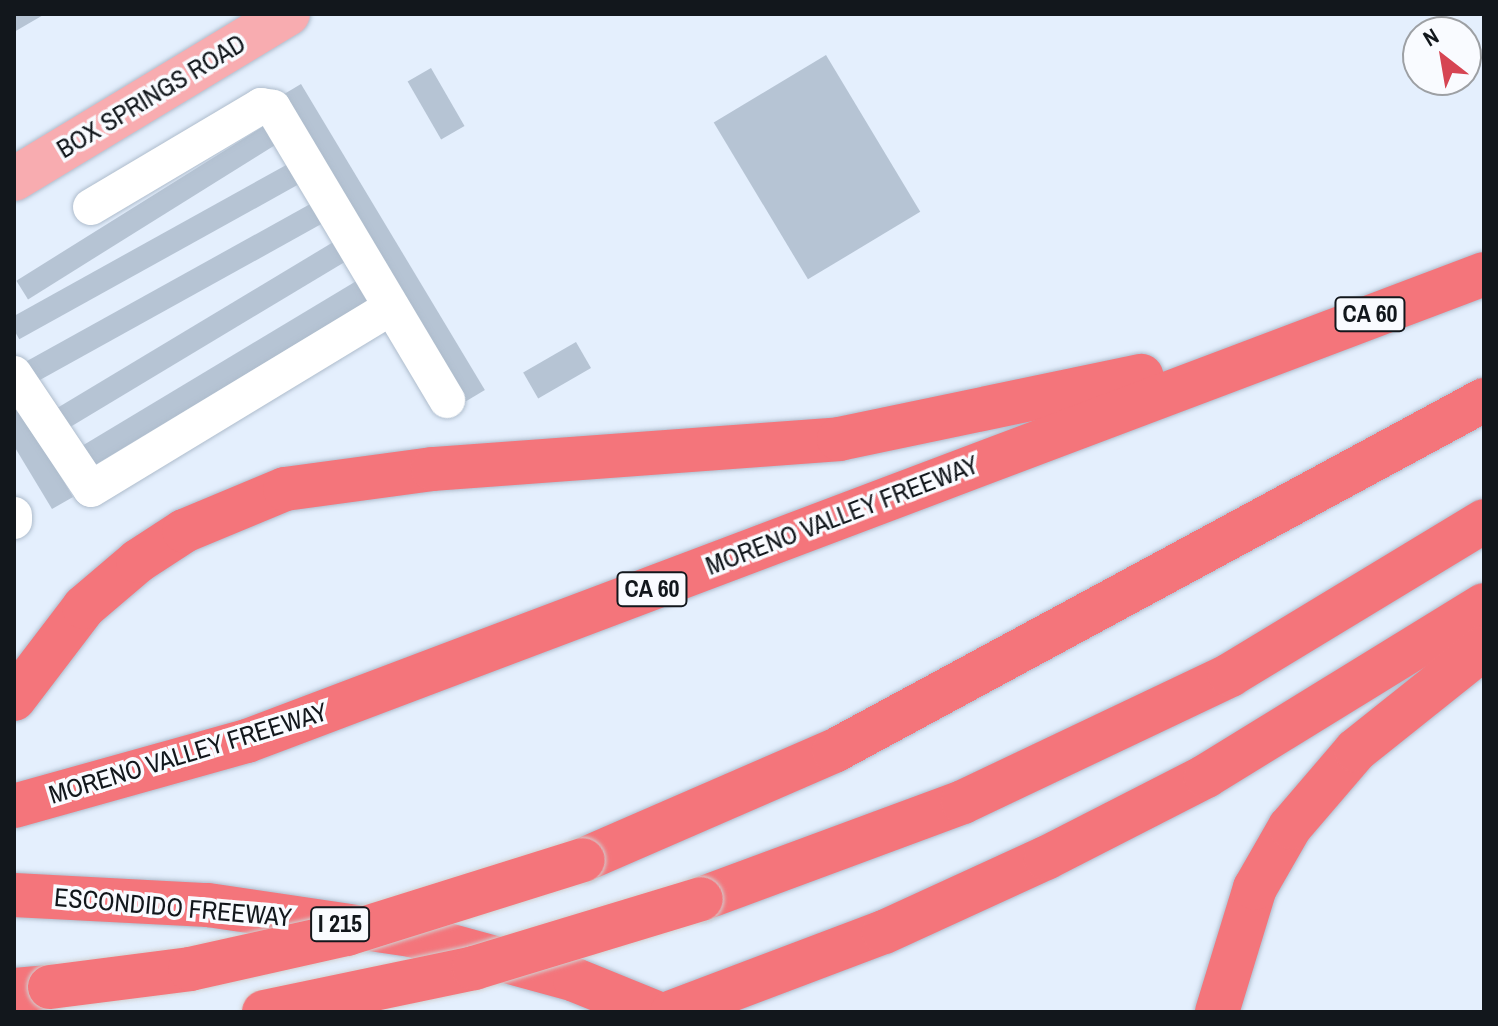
<!DOCTYPE html>
<style>
body{margin:0}
#map{position:relative;width:1498px;height:1026px;overflow:hidden;background:#e4effd;font-family:"Archivo Narrow",sans-serif}
div>[style]{position:absolute}
.building>*{inset:0;background:#b6c4d4;transform-origin:0 0}
.roads{filter:drop-shadow(0 0 2px #aebccc) drop-shadow(0 0 2px #aebccc)}
.minor>*{height:36px;margin:-18px;padding:0 18px;transform-origin:18px;border-radius:18px;background:#fff}
.major>*{height:44px;margin:-22px;padding:0 22px;transform-origin:22px;border-radius:22px;background:#f8acb0}
.highway>*{height:44px;margin:-22px;padding:0 22px;transform-origin:22px;border-radius:22px;background:#f4757b}
.bridges{filter:drop-shadow(0 0 2px #d0d1d2) drop-shadow(0 0 2px #d0d1d2)}
.highway-bridge>*{height:44px;margin:-22px;padding:0 22px;transform-origin:22px;border-radius:22px;background:#f4757b}
span{translate:-50% -50%;white-space:nowrap;text-align:center;line-height:1.15;-webkit-text-stroke:7px #f9fbff;paint-order:stroke}
.shield-label span{padding:2px 6px;background:#f9fbff;border:2px solid;border-radius:6px;-webkit-text-stroke-width:0}
.shield-label{font-size:24px;color:#12171c;font-weight:700}
.street-label{font-size:26px;color:#12171c}
.frame{position:absolute;inset:0;border:16px solid #12171c;pointer-events:none}
.north{position:absolute;left:1402px;top:16px;width:80px;height:80px;box-sizing:border-box;background:#f9fbff;border:2px solid #9da0a4;border-radius:50%;rotate:329deg;font-size:22px;font-weight:700;line-height:32px;text-align:center;color:#12171c}
.north::after{content:'';display:block;margin:auto;width:28px;height:36px;background:#d64553;clip-path:polygon(50% 0,100% 100%,50% 72%,0 100%)}
</style>
<div id="map">
<div class="building">
<i style="clip-path:polygon(14px 14px,45px 14px,14px 32px)"></i>
<i style="left:826px;top:55px;width:183px;height:131px;rotate:59deg"></i>
<i style="left:431px;top:68px;width:67px;height:27px;rotate:60deg"></i>
<i style="left:301px;top:84px;width:357px;height:23px;rotate:59deg"></i>
<i style="left:264px;top:126px;width:22px;height:292px;rotate:58deg"></i>
<i style="left:288px;top:164px;width:23px;height:320px;rotate:61deg"></i>
<i style="left:312px;top:203px;width:23px;height:329px;rotate:61deg"></i>
<i style="left:335px;top:241px;width:23px;height:329px;rotate:59deg"></i>
<i style="left:358px;top:280px;width:23px;height:328px;rotate:59deg"></i>
<i style="left:576px;top:342px;width:30px;height:61px;rotate:60deg"></i>
<i style="clip-path:polygon(14px 398px,73px 497px,52px 509px,14px 446px)"></i>
</div>
<div class="roads">
<div class="minor">
<i style="left:91px;top:207px;width:198px;rotate:-30.7deg"></i>
<i style="left:261px;top:106px;width:12px;rotate:9deg"></i>
<i style="left:273px;top:108px;width:340px;rotate:59.2deg"></i>
<i style="left:14px;top:374px;width:138px;rotate:56.2deg"></i>
<i style="left:91px;top:489px;width:351px;rotate:-31.2deg"></i>
<i style="left:14px;top:515px;width:6px;rotate:90deg"></i>
</div>
<div class="major">
<i style="left:14px;top:179px;width:320px;rotate:-31.1deg"></i>
</div>
<div class="highway">
<i style="left:14px;top:699px;width:116px;rotate:-52.7deg"></i>
<i style="left:84px;top:607px;width:71px;rotate:-40.4deg"></i>
<i style="left:138px;top:561px;width:55px;rotate:-33.1deg"></i>
<i style="left:184px;top:531px;width:109px;rotate:-22.6deg"></i>
<i style="left:285px;top:489px;width:149px;rotate:-7.7deg"></i>
<i style="left:433px;top:469px;width:407px;rotate:-4.2deg"></i>
<i style="left:839px;top:439px;width:309px;rotate:-11.8deg"></i>
<i style="left:14px;top:806px;width:242px;rotate:-15.6deg"></i>
<i style="left:247px;top:741px;width:1322px;rotate:-20.68deg"></i>
<i style="left:583px;top:860px;width:274px;rotate:-23.5deg"></i>
<i style="left:834px;top:751px;width:739px;rotate:-28.37deg"></i>
<i style="left:14px;top:895px;width:194px;rotate:3deg"></i>
<i style="left:208px;top:905px;width:205px;rotate:8.4deg"></i>
<i style="left:411px;top:935px;width:170px;rotate:15.3deg"></i>
<i style="left:575px;top:980px;width:85px;rotate:22.1deg"></i>
<i style="left:701px;top:899px;width:279px;rotate:-20.3deg"></i>
<i style="left:963px;top:802px;width:296px;rotate:-25.4deg"></i>
<i style="left:1230px;top:675px;width:297px;rotate:-31.2deg"></i>
<i style="left:14px;top:990px;width:36px;rotate:-5deg"></i>
<i style="left:672px;top:1012px;width:227px;rotate:-20.7deg"></i>
<i style="left:884px;top:932px;width:178px;rotate:-24.6deg"></i>
<i style="left:1046px;top:858px;width:180px;rotate:-27.1deg"></i>
<i style="left:1206px;top:776px;width:326px;rotate:-31.6deg"></i>
<i style="left:1217px;top:1012px;width:130px;rotate:-73deg"></i>
<i style="left:1255px;top:888px;width:70px;rotate:-60.2deg"></i>
<i style="left:1290px;top:827px;width:101px;rotate:-49.4deg"></i>
<i style="left:1356px;top:750px;width:164px;rotate:-38.6deg"></i>
</div>
</div>
<div class="bridges">
<div class="highway-bridge">
<i style="left:50px;top:987px;width:141px;rotate:-7.3deg"></i>
<i style="left:190px;top:969px;width:161px;rotate:-12.6deg"></i>
<i style="left:347px;top:934px;width:247px;rotate:-17.4deg"></i>
<i style="left:264px;top:1012px;width:215px;rotate:-11.8deg"></i>
<i style="left:474px;top:968px;width:237px;rotate:-16.9deg"></i>
</div>
</div>
<div class="shield-label">
<span style="left:1370px;top:314px">CA 60</span>
<span style="left:652px;top:589px">CA 60</span>
<span style="left:340px;top:924px">I 215</span>
</div>
<div class="street-label">
<span style="left:151px;top:96px;rotate:-31deg">BOX SPRINGS ROAD</span>
<span style="left:842px;top:515px;rotate:-21deg">MORENO VALLEY FREEWAY</span>
<span style="left:188px;top:753px;rotate:-17deg">MORENO VALLEY FREEWAY</span>
<span style="left:173px;top:907px;rotate:5deg">ESCONDIDO FREEWAY</span>
</div>
<div class="frame"></div>
<div class="north">N</div>
</div>
